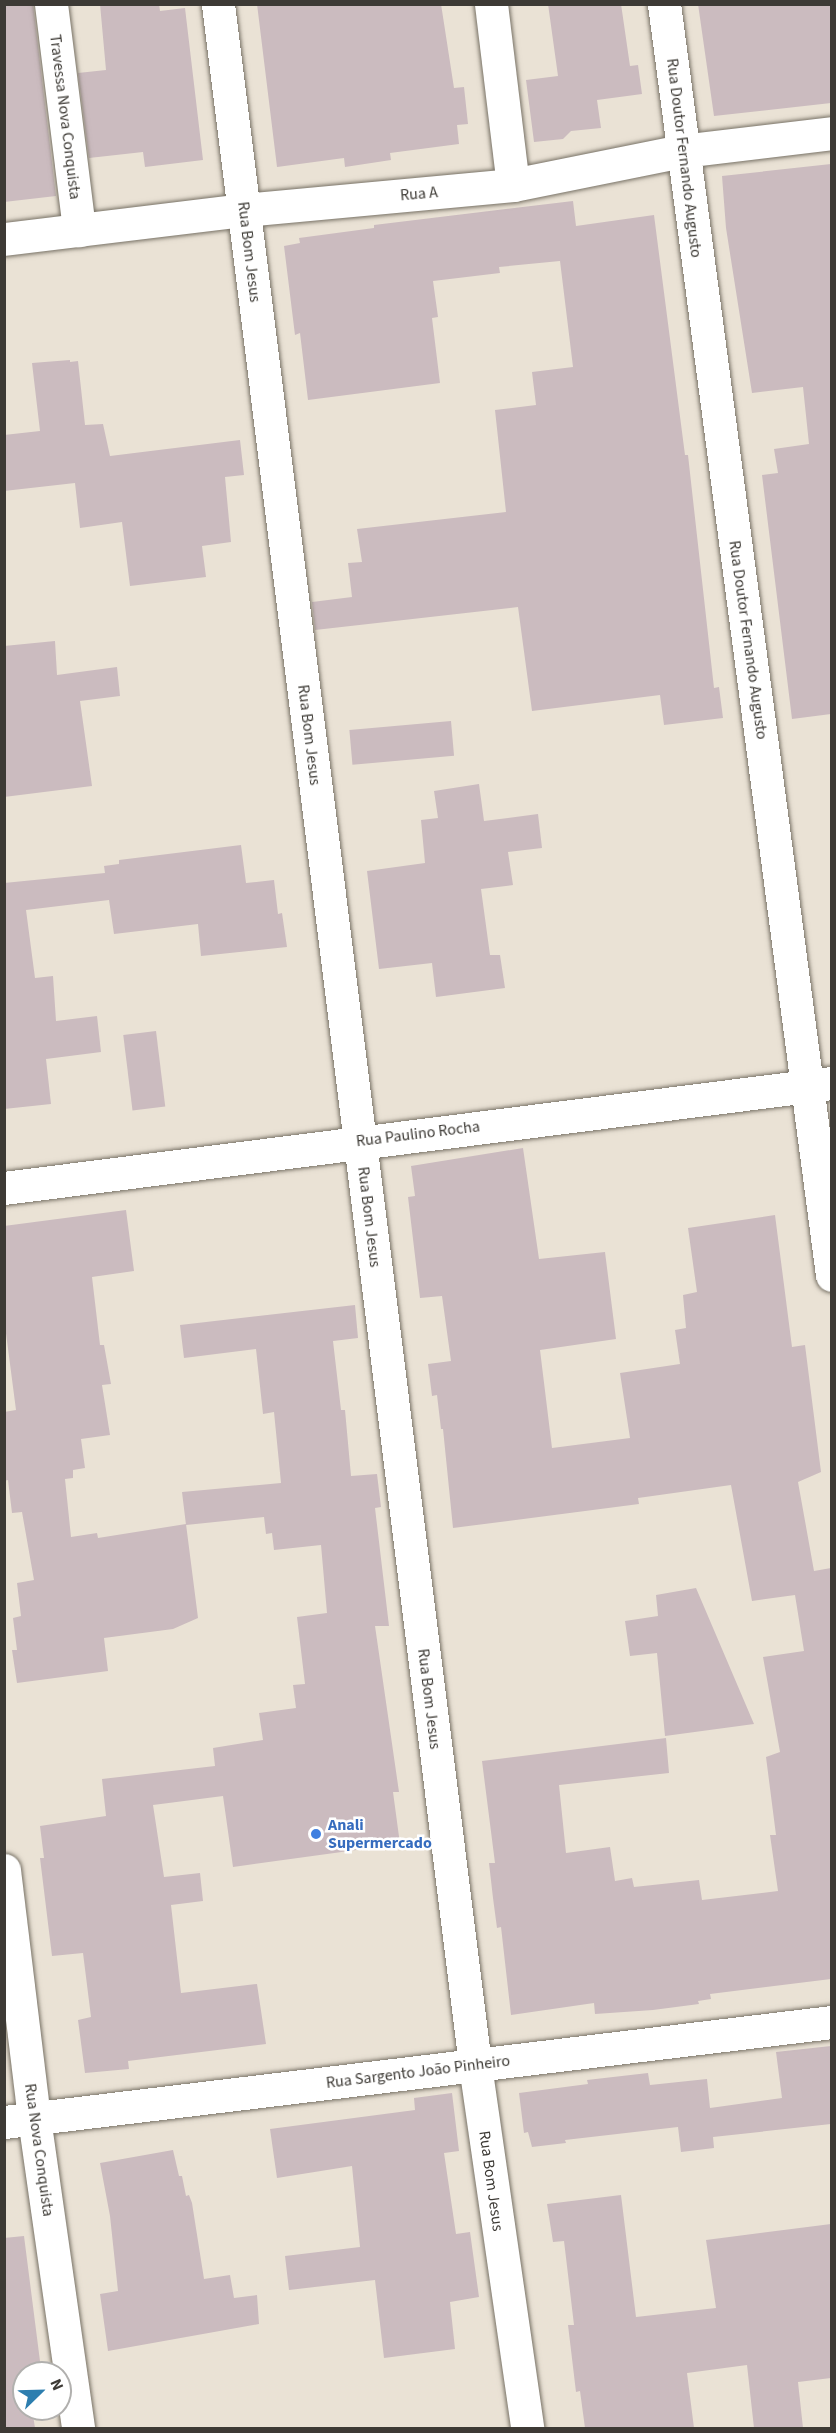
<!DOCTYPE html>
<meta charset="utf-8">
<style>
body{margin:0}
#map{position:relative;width:836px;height:2433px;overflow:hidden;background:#eae2d5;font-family:"Source Sans 3",sans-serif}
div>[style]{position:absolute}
.building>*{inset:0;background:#cbbbbf;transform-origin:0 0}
.roads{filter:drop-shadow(0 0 2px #787266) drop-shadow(0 0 2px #787266)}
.minor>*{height:33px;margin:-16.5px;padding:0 16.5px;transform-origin:16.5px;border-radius:16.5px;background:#fff}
.dots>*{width:16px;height:16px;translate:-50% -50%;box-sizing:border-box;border:3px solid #fff;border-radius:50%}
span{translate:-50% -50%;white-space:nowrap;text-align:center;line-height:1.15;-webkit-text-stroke:5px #fff;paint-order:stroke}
.street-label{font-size:16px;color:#3d3a35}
.shop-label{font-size:16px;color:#366cbe;font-weight:700}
.left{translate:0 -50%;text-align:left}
.frame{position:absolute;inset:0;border:6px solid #3d3a35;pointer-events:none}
.north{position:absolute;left:12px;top:2361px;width:60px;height:60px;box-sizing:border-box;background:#fff;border:2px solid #b1b0ae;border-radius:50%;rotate:67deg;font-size:16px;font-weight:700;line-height:24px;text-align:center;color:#3d3a35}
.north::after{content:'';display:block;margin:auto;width:21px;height:27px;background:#2d7eaf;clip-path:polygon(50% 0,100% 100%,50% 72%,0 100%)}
</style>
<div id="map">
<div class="building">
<i style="clip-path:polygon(4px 4px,33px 4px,56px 196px,4px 202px)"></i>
<i style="clip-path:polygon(100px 4px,159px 4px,160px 11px,185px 8px,203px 160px,145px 167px,143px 152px,89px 158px,78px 73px,106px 70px)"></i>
<i style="clip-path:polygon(257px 4px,441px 4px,454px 88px,464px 87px,468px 124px,457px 125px,459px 144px,390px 153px,391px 160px,345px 167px,344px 158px,277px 167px)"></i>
<i style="clip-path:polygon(548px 4px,621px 4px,630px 66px,638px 65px,642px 94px,597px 100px,601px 128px,571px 131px,563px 139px,534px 142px,526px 80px,558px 76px)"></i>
<i style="clip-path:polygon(698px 4px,831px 4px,831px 103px,714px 116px)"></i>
<i style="clip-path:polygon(831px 164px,831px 714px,792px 719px,762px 475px,778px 473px,774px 449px,809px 444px,803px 387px,752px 393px,726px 228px,722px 176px)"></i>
<i style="clip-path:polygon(573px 201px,576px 226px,654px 215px,685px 455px,688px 455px,690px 473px,714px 688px,719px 687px,723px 718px,664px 725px,660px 695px,532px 711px,518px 607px,315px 630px,312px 602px,352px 597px,348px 563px,362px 562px,357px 529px,506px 512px,495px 410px,536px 405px,532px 372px,573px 367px,560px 261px,499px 267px,500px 273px,433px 281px,438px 317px,432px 318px,440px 383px,308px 400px,300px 333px,295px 335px,284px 246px,300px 243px,299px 238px,374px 228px,374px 225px)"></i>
<i style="clip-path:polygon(70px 360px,70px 362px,78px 361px,85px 425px,103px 424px,110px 456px,240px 440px,244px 475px,225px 477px,231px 542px,202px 546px,206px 577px,130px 586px,122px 522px,80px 528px,75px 483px,4px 491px,4px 435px,40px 431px,32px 363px)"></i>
<i style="clip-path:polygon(55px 641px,57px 675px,117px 667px,120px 696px,80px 701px,92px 786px,4px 797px,4px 646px)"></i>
<i style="left:451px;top:721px;width:35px;height:102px;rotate:85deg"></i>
<i style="clip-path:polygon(479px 784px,484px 821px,538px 814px,542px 848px,508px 852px,513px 885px,481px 889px,490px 955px,500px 955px,505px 988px,436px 997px,432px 963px,379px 969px,367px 871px,425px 863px,421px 820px,438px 818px,434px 791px)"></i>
<i style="clip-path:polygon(241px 845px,246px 883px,274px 880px,278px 914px,282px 913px,287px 947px,201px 956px,198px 924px,114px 934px,109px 900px,26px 910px,35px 978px,53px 976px,56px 1021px,97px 1016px,101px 1052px,46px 1059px,51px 1104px,4px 1109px,4px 883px,105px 873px,104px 866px,119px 864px,119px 860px)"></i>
<i style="left:156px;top:1031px;width:76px;height:33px;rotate:83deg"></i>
<i style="clip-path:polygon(523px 1148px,539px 1259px,605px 1252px,616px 1339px,540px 1350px,552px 1448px,630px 1438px,620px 1373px,680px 1364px,675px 1330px,686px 1328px,683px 1295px,697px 1292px,688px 1228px,775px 1215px,792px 1347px,805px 1345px,821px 1472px,798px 1482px,814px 1571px,831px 1568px,831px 1979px,710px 1994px,711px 1999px,698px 2001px,699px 2004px,653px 2010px,595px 2014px,594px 2003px,511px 2015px,501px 1927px,497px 1928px,493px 1898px,489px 1863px,495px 1863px,482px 1761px,666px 1738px,669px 1773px,559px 1785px,566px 1853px,610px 1847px,615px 1881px,632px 1878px,634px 1887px,699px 1880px,702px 1900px,778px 1891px,770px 1835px,776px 1835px,766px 1757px,780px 1752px,763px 1657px,804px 1651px,795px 1595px,752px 1601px,731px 1485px,638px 1498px,639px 1504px,453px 1528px,443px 1429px,441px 1429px,437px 1395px,432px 1396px,428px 1364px,451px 1361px,442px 1296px,420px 1298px,408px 1197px,415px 1196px,411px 1166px)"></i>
<i style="clip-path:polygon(126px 1210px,134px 1271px,92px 1277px,100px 1345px,104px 1345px,111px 1384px,102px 1385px,110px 1435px,81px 1439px,85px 1468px,73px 1470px,73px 1478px,65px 1479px,71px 1537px,97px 1533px,98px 1538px,186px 1524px,198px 1618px,173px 1629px,104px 1638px,108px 1671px,17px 1683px,12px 1650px,17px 1650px,13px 1618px,21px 1616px,17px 1583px,34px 1580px,22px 1512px,12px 1513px,8px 1480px,4px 1481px,4px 1412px,16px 1410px,4px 1318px,4px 1226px)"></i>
<i style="clip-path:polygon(355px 1305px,358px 1338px,333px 1341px,341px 1410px,345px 1410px,351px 1476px,377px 1474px,381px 1507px,375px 1508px,389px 1626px,375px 1626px,399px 1792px,393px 1792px,400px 1844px,233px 1867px,223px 1796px,153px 1805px,164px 1877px,200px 1873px,203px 1901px,171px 1905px,181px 1993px,257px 1984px,266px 2044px,128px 2061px,129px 2069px,85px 2073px,78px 2020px,91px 2017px,83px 1953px,52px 1956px,40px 1858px,44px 1858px,40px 1826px,106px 1816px,102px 1779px,215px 1766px,213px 1748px,263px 1740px,259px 1713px,296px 1708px,293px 1685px,305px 1684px,297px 1617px,327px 1613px,321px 1545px,274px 1550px,272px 1533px,266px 1534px,264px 1517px,186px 1525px,182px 1492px,281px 1483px,274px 1412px,263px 1414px,256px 1349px,184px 1358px,180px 1325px)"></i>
<i style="clip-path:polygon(696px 1588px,754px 1724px,665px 1736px,657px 1653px,630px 1656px,625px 1621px,658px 1616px,656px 1595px)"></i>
<i style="clip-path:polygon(831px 2046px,831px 2124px,713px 2137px,714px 2148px,681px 2152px,678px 2127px,565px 2140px,566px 2143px,532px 2147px,528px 2132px,524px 2133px,519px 2093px,588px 2084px,587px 2080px,648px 2073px,650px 2085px,707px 2079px,710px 2108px,782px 2098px,776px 2052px)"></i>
<i style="clip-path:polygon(452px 2093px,459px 2151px,444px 2153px,456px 2234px,470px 2232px,479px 2297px,450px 2302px,455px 2349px,384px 2358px,375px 2280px,289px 2290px,285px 2256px,360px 2247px,352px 2166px,277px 2178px,270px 2129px,415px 2110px,414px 2098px)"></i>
<i style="clip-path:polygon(173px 2150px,179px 2176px,182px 2176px,186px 2196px,189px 2195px,192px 2203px,204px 2279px,230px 2275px,234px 2298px,257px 2295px,259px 2324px,108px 2351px,100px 2294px,118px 2291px,110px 2216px,100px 2163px)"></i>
<i style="clip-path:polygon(621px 2195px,636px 2317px,716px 2308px,706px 2240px,831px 2224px,831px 2378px,798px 2382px,803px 2428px,754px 2428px,747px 2365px,687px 2373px,694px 2428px,585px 2428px,580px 2391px,576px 2392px,568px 2325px,574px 2325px,564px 2241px,553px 2242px,547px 2204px)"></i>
<i style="clip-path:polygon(24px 2236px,41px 2369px,24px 2373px,24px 2409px,32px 2409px,35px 2428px,4px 2428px,4px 2238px)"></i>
</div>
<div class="roads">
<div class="minor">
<i style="left:51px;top:4px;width:228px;rotate:82.9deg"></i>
<i style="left:218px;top:4px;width:2077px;rotate:82.89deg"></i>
<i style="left:475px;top:2065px;width:367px;rotate:81.8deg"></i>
<i style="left:491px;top:4px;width:182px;rotate:83.1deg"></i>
<i style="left:664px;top:4px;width:1282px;rotate:82.47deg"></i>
<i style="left:4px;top:239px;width:242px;rotate:-6.9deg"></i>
<i style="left:244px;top:210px;width:270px;rotate:-5.3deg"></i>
<i style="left:513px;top:185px;width:172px;rotate:-11.4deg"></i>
<i style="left:682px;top:151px;width:151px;rotate:-6.8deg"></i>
<i style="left:4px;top:1188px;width:835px;rotate:-7.23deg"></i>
<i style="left:4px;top:1870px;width:250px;rotate:83.1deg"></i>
<i style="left:34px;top:2118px;width:313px;rotate:81.9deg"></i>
<i style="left:4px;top:2122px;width:834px;rotate:-6.89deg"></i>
</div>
</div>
<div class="dots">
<i style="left:316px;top:1834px;background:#3f7fe0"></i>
</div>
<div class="street-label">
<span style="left:65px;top:117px;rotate:83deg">Travessa Nova Conquista</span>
<span style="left:684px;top:158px;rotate:83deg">Rua Doutor Fernando Augusto</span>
<span style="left:419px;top:194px;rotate:-5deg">Rua A</span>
<span style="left:249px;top:252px;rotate:83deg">Rua Bom Jesus</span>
<span style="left:748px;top:640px;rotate:82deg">Rua Doutor Fernando Augusto</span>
<span style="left:309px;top:735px;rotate:83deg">Rua Bom Jesus</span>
<span style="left:418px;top:1134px;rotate:-7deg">Rua Paulino Rocha</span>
<span style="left:369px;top:1217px;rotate:83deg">Rua Bom Jesus</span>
<span style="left:429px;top:1699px;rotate:83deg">Rua Bom Jesus</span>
<span style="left:418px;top:2072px;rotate:-7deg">Rua Sargento João Pinheiro</span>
<span style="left:39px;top:2150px;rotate:82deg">Rua Nova Conquista</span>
<span style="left:491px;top:2181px;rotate:82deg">Rua Bom Jesus</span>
</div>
<div class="shop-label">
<span class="left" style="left:328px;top:1834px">Anali<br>Supermercado</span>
</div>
<div class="frame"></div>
<div class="north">N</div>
</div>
